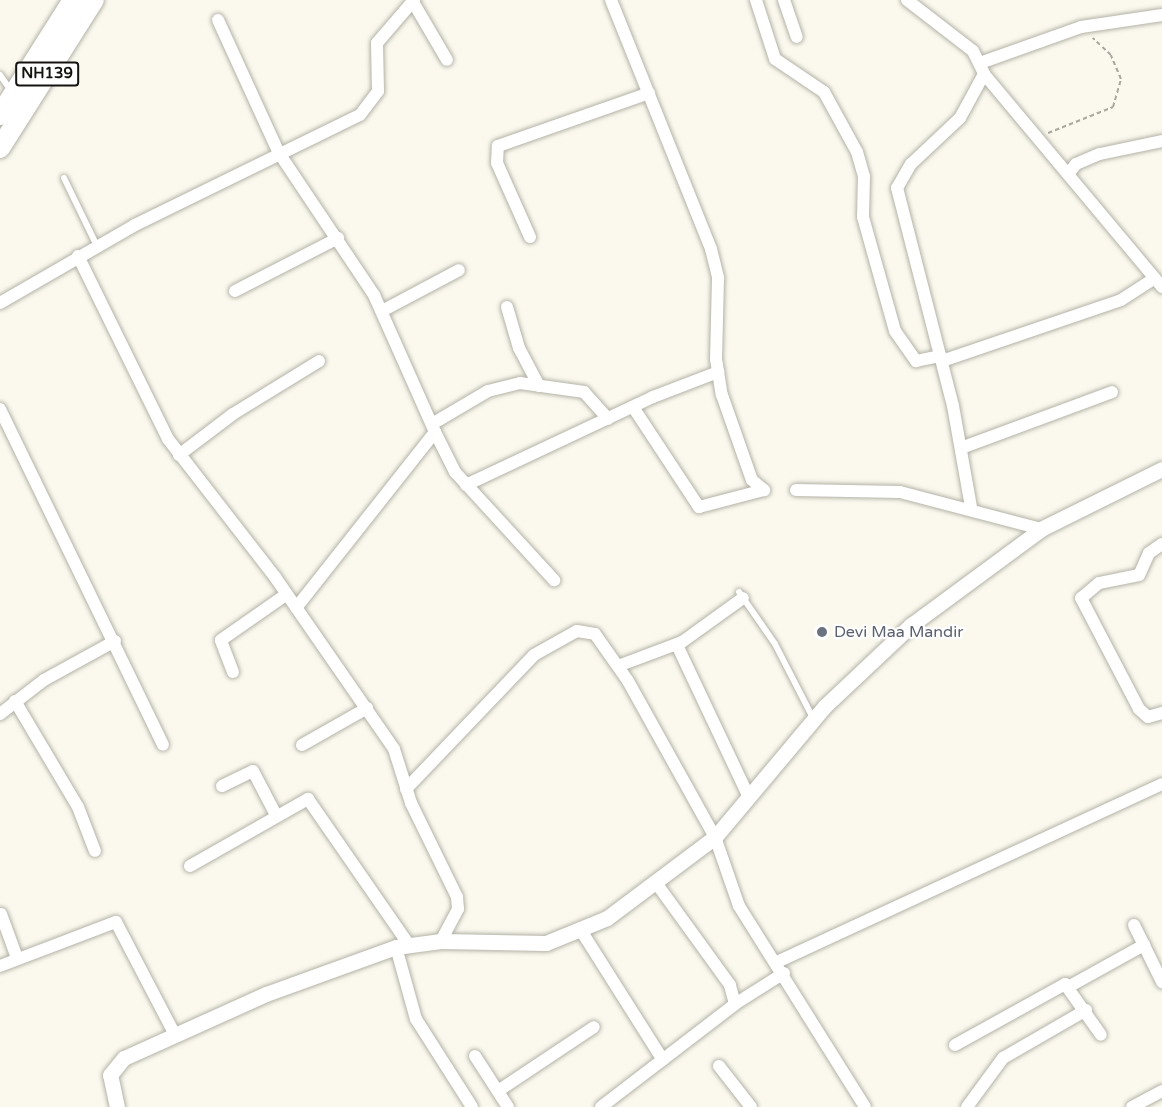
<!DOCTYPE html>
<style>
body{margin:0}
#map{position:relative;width:1162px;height:1107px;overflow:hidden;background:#fbf9ee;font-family:"Varela Round",sans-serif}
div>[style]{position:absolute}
.path>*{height:2px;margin-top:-1px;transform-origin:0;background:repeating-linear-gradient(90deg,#aaa8a0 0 4.5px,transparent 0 7.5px)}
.roads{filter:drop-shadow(0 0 2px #b4b2a7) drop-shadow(0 0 2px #b4b2a7)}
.service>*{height:6px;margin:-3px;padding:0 3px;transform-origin:3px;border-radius:3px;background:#fff}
.minor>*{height:12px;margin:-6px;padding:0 6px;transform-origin:6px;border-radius:6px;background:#fff}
.tertiary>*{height:15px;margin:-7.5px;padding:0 7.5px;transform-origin:7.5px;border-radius:7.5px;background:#fff}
.trunk>*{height:20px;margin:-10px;padding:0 10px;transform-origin:10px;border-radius:10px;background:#fff}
.dots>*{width:16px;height:16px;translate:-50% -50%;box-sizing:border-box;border:3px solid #fff;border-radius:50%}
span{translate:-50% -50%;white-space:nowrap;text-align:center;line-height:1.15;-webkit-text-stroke:4.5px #fff;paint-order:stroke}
.shield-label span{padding:2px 4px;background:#fff;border:2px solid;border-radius:4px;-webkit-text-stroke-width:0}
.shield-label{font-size:15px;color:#14130f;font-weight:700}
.worship-label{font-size:16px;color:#5b616d}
.left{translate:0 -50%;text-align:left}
</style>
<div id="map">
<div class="path">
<i style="left:1048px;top:133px;width:70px;rotate:-21.8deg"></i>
<i style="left:1113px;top:107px;width:29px;rotate:-74deg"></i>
<i style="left:1121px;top:79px;width:26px;rotate:-113deg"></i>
<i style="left:1111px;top:55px;width:25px;rotate:-137deg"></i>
</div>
<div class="roads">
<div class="service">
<i style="left:0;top:75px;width:19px;rotate:55deg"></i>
<i style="left:64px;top:178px;width:76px;rotate:64.1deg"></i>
<i style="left:739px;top:592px;width:63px;rotate:55.3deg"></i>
<i style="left:775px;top:644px;width:83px;rotate:62.8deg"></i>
</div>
<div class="minor">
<i style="left:611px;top:0;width:268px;rotate:68.1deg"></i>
<i style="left:711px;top:249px;width:30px;rotate:76deg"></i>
<i style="left:718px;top:278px;width:81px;rotate:91.4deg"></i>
<i style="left:716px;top:359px;width:36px;rotate:81deg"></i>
<i style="left:722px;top:395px;width:90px;rotate:70.6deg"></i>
<i style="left:752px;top:480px;width:16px;rotate:40deg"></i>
<i style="left:756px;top:0;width:62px;rotate:72.1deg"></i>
<i style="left:775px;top:59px;width:59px;rotate:34deg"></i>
<i style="left:824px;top:92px;width:68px;rotate:61.2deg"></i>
<i style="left:857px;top:152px;width:25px;rotate:74deg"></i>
<i style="left:864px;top:176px;width:41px;rotate:91.4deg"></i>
<i style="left:863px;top:217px;width:118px;rotate:74.3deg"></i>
<i style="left:895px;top:331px;width:37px;rotate:55deg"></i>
<i style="left:916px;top:361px;width:25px;rotate:-12deg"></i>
<i style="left:784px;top:0;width:39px;rotate:71deg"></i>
<i style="left:907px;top:0;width:83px;rotate:37.7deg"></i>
<i style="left:973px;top:51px;width:25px;rotate:64deg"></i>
<i style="left:984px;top:74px;width:278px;rotate:50.1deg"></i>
<i style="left:413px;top:2px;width:67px;rotate:59.6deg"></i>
<i style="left:218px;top:20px;width:146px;rotate:65.4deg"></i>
<i style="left:279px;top:153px;width:171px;rotate:56.2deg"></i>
<i style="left:374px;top:295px;width:150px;rotate:66deg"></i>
<i style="left:435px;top:432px;width:224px;rotate:128.3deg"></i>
<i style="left:980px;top:63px;width:107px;rotate:-19.6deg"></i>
<i style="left:1081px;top:27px;width:82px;rotate:-8.4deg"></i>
<i style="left:1068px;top:174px;width:13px;rotate:-51deg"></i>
<i style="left:1076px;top:164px;width:26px;rotate:-23deg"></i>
<i style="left:1100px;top:154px;width:63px;rotate:-11.8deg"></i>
<i style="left:530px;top:237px;width:81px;rotate:-114deg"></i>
<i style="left:497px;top:163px;width:17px;rotate:-87deg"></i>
<i style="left:498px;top:146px;width:160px;rotate:-19.3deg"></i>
<i style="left:78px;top:256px;width:204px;rotate:63.8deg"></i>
<i style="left:168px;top:439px;width:175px;rotate:52.2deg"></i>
<i style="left:275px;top:577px;width:209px;rotate:55.3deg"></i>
<i style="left:394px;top:749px;width:57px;rotate:72.5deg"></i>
<i style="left:411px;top:803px;width:105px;rotate:63.9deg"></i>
<i style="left:457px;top:897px;width:12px;rotate:85deg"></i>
<i style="left:458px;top:909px;width:36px;rotate:118deg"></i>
<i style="left:235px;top:291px;width:116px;rotate:-27.2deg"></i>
<i style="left:0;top:303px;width:156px;rotate:-30deg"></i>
<i style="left:135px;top:225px;width:250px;rotate:-26.1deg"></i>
<i style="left:360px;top:115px;width:30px;rotate:-53deg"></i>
<i style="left:378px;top:91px;width:48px;rotate:-91.2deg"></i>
<i style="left:377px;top:43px;width:57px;rotate:-49.3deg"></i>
<i style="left:507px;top:307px;width:43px;rotate:73.7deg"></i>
<i style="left:519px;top:348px;width:43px;rotate:62.2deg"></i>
<i style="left:382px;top:311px;width:87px;rotate:-28deg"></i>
<i style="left:942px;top:361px;width:189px;rotate:-18.8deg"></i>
<i style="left:1121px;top:300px;width:40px;rotate:-32.9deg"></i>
<i style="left:633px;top:407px;width:120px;rotate:56.6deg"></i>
<i style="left:699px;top:507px;width:67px;rotate:-14.7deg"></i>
<i style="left:0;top:409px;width:373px;rotate:64.1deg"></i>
<i style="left:432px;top:424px;width:65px;rotate:-30.5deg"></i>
<i style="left:488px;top:391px;width:33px;rotate:-14deg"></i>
<i style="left:520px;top:383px;width:65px;rotate:8deg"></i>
<i style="left:584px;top:392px;width:36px;rotate:48deg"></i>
<i style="left:435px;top:432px;width:45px;rotate:63.4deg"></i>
<i style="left:455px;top:472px;width:147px;rotate:47.5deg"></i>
<i style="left:961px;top:448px;width:161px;rotate:-20.3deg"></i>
<i style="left:179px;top:455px;width:68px;rotate:-37.2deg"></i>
<i style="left:233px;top:414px;width:101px;rotate:-31.6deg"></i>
<i style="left:466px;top:485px;width:207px;rotate:-25.2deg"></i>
<i style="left:653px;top:397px;width:70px;rotate:-21deg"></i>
<i style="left:796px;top:490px;width:104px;rotate:1.1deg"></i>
<i style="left:900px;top:492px;width:146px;rotate:14.7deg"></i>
<i style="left:971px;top:507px;width:103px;rotate:-100.1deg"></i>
<i style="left:953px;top:406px;width:225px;rotate:-104.4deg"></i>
<i style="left:897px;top:188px;width:28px;rotate:-60deg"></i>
<i style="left:911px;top:164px;width:67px;rotate:-43.2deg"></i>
<i style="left:960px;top:118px;width:50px;rotate:-61.4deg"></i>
<i style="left:1162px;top:544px;width:16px;rotate:145deg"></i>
<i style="left:1149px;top:553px;width:24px;rotate:114deg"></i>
<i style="left:1139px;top:575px;width:41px;rotate:168.7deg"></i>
<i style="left:1099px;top:583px;width:23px;rotate:140deg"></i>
<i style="left:1081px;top:598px;width:125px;rotate:62.4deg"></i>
<i style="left:1139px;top:709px;width:12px;rotate:42deg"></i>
<i style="left:1148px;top:717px;width:15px;rotate:-16deg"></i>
<i style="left:677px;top:645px;width:166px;rotate:64.7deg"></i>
<i style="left:618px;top:666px;width:68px;rotate:-20.6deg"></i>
<i style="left:682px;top:642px;width:75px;rotate:-35.8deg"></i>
<i style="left:233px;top:672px;width:34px;rotate:-111deg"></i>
<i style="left:221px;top:640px;width:80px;rotate:-34.9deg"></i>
<i style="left:15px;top:701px;width:123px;rotate:59.3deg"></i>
<i style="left:78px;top:807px;width:47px;rotate:68.9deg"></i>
<i style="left:0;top:714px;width:56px;rotate:-37.7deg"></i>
<i style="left:44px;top:680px;width:81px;rotate:-28.8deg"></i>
<i style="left:302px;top:745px;width:75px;rotate:-29.6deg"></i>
<i style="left:222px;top:786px;width:34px;rotate:-26deg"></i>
<i style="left:253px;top:771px;width:47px;rotate:62.4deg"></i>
<i style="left:406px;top:789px;width:185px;rotate:-46.3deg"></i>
<i style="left:534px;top:655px;width:49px;rotate:-29.2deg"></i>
<i style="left:577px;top:631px;width:18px;rotate:9deg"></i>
<i style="left:595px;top:634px;width:57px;rotate:54.9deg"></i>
<i style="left:628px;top:681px;width:179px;rotate:60.9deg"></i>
<i style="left:715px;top:837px;width:73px;rotate:70.8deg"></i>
<i style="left:739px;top:906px;width:237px;rotate:57.9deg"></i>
<i style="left:190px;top:866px;width:136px;rotate:-29.6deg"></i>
<i style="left:308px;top:799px;width:178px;rotate:55.3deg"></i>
<i style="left:1px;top:914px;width:47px;rotate:70deg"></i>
<i style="left:1134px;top:925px;width:64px;rotate:63.8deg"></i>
<i style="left:582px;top:932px;width:151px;rotate:57.7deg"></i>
<i style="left:396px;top:947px;width:75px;rotate:74.5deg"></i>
<i style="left:416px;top:1019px;width:104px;rotate:57.5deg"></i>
<i style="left:777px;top:962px;width:424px;rotate:-24.8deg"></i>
<i style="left:0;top:966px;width:124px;rotate:-20.8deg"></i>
<i style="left:116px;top:922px;width:125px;rotate:62.4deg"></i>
<i style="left:1070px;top:986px;width:85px;rotate:-29deg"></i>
<i style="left:735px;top:1004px;width:58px;rotate:-32.3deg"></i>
<i style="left:955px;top:1045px;width:126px;rotate:-29deg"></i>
<i style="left:1065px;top:984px;width:62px;rotate:54.8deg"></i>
<i style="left:475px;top:1056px;width:61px;rotate:57.1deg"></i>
<i style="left:719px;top:1066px;width:52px;rotate:52deg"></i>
<i style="left:498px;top:1091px;width:115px;rotate:-33.7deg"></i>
<i style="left:601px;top:1107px;width:169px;rotate:-37.5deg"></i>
<i style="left:735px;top:1004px;width:20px;rotate:-105deg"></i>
<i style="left:730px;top:985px;width:125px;rotate:-125.9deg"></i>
<i style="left:967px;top:1107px;width:61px;rotate:-53.7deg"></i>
<i style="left:1003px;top:1058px;width:96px;rotate:-30deg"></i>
<i style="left:1132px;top:1107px;width:34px;rotate:-28deg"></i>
</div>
<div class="tertiary">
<i style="left:117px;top:1107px;width:33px;rotate:-102deg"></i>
<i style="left:110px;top:1075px;width:22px;rotate:-51deg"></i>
<i style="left:124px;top:1058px;width:156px;rotate:-24.3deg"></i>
<i style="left:266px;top:994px;width:138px;rotate:-19.9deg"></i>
<i style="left:396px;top:947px;width:45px;rotate:-7.6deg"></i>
<i style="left:441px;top:941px;width:105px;rotate:1.1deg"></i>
<i style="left:546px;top:943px;width:66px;rotate:-22.3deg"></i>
<i style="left:607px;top:918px;width:135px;rotate:-36.9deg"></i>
<i style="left:715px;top:837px;width:171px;rotate:-50deg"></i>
<i style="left:825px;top:706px;width:118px;rotate:-43.3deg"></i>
<i style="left:911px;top:625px;width:162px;rotate:-36.4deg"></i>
<i style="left:1041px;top:529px;width:135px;rotate:-26.4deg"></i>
</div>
<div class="trunk">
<i style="left:0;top:115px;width:136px;rotate:-57.6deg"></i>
<i style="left:0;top:148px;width:175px;rotate:-57.6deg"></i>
</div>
</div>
<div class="dots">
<i style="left:822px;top:632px;background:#6b7280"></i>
</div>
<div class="shield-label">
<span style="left:47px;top:74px">NH139</span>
</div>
<div class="worship-label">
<span class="left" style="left:834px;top:632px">Devi Maa Mandir</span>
</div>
</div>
